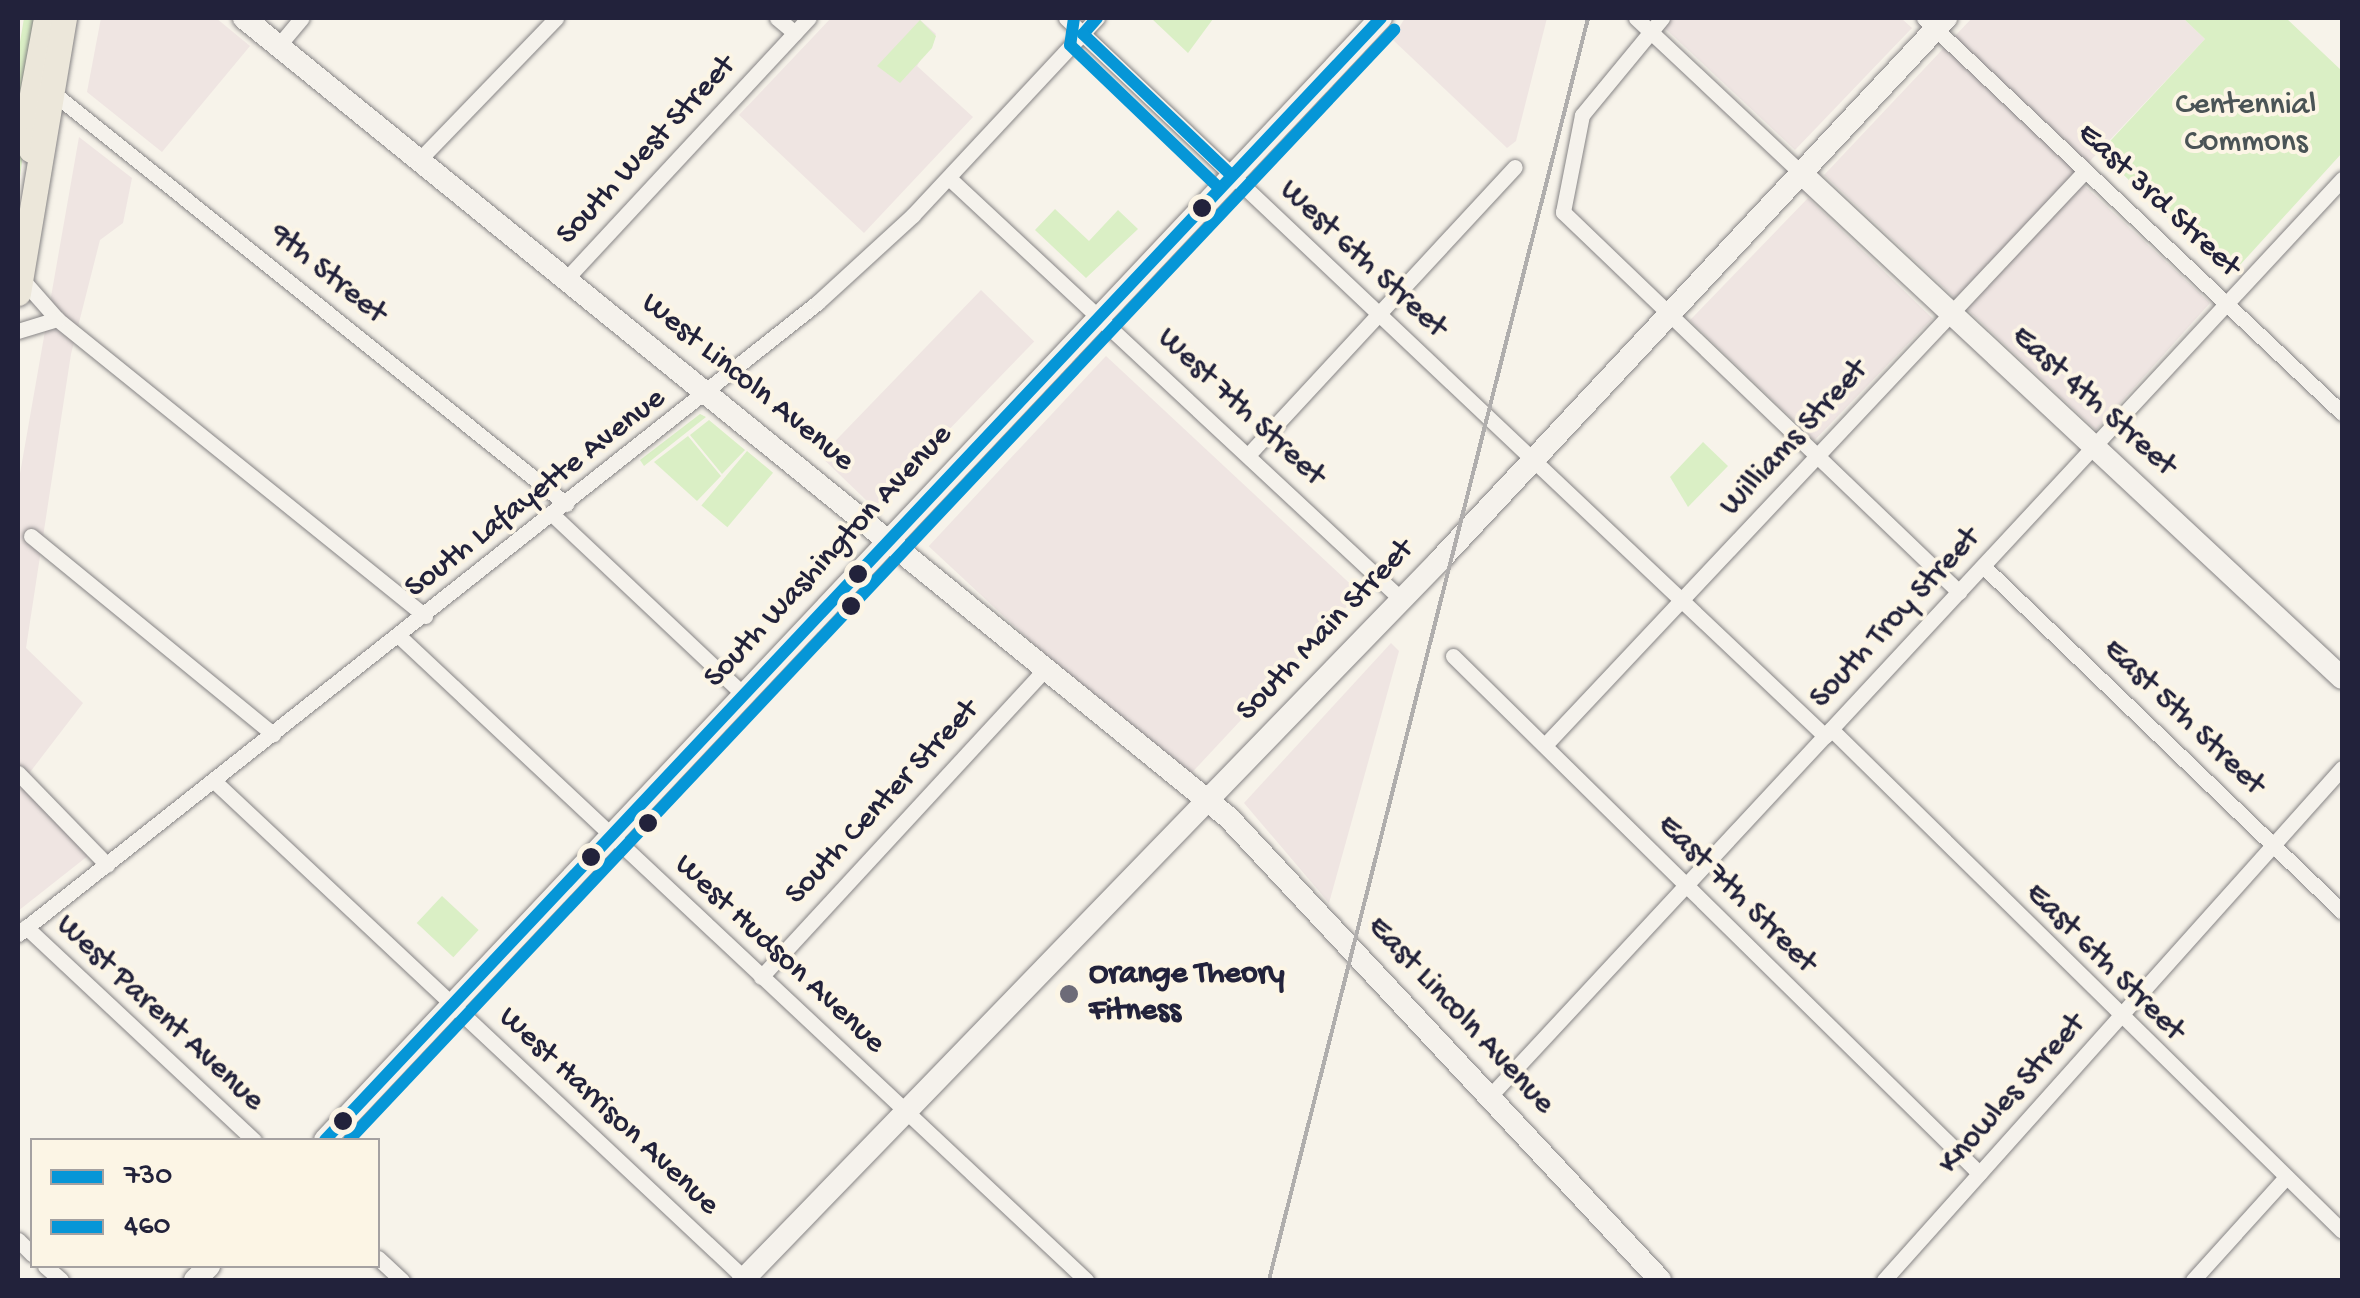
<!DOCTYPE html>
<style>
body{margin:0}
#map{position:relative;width:2360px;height:1298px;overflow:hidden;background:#f7f3ea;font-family:"Gochi Hand",sans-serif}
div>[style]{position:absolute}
.built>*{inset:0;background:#efe5e2;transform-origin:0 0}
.green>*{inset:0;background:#daefc5;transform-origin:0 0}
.roads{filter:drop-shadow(0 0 2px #868485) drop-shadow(0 0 2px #868485)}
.street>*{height:15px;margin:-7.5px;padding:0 7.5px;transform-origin:7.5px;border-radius:7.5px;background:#f5f2ec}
.secondary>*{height:22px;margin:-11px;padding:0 11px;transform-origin:11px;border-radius:11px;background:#f5f2ec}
.primary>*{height:25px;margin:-12.5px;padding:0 12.5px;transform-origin:12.5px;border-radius:12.5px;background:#ece7da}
.rail>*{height:4px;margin:-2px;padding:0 2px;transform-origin:2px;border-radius:2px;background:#b0aead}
.bus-1>*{height:12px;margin:-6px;padding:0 6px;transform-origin:6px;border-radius:6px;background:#0696d7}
.bus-2>*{height:12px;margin:-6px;padding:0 6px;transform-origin:6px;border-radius:6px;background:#0696d7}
.dots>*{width:28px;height:28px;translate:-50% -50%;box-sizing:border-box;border:5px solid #fcf5e5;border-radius:50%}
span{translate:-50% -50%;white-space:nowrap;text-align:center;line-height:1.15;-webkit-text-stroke:8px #fcf5e5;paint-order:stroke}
.park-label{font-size:32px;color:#4a5456}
.street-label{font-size:32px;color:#22223b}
.poi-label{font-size:32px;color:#22223b;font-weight:700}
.left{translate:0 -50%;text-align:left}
.frame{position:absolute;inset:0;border:20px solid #22223b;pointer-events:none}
.legend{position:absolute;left:30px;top:1138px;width:350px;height:130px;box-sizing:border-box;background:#fcf5e5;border:2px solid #a5a1a1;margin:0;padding:12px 18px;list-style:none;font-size:30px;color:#22223b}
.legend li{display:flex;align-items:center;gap:20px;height:50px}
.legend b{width:50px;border:2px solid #a5a1a1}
</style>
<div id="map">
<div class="built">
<i style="clip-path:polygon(101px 18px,216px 18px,250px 46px,162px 152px,87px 92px)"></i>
<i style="clip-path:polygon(831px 18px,918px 18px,936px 34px,917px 66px,973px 117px,864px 233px,739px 115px)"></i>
<i style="clip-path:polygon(1405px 18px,1547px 18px,1516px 141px,1507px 148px,1392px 39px)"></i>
<i style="clip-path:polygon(1654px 18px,1901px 18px,1912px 28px,1795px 150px)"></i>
<i style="clip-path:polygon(1972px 18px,2183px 18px,2205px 39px,2075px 177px,2210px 303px,2096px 430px,1824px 175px)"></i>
<i style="clip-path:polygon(79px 137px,132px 178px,123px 223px,100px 240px,71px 354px,26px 648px,83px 703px,21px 784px,89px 855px,18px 911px,18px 485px)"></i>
<i style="left:1808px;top:198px;width:173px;height:170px;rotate:44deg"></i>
<i style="left:981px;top:290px;width:74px;height:231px;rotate:44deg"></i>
<i style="left:1106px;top:356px;width:347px;height:260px;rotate:43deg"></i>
<i style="clip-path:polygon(1391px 643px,1399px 651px,1329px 903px,1244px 803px)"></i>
</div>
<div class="green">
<i style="clip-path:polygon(24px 18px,41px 18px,18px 192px,18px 54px)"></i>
<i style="clip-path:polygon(1151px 18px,1211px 18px,1213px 19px,1188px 53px)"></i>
<i style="clip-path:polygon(2183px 18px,2286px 18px,2342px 71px,2342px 153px,2229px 277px,2100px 152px,2205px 39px)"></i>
<i style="clip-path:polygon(920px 20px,936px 36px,932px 48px,900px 83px,877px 66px)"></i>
<i style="clip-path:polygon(1055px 209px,1089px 241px,1118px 210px,1138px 229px,1086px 278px,1035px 230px)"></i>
<i style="clip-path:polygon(700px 414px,706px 417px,644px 466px,640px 460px)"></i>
<i style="clip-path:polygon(709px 420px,745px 450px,722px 474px,690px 435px)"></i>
<i style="clip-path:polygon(688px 436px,721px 476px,697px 501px,654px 462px)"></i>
<i style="clip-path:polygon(1703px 442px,1728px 466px,1688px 507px,1670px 477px)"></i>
<i style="left:747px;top:451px;width:34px;height:71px;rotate:40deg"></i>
<i style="left:442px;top:896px;width:50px;height:37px;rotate:43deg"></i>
</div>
<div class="roads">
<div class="street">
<i style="left:777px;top:18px;width:23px;rotate:40deg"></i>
<i style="left:1066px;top:18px;width:1045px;rotate:43.41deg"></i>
<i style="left:1636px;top:18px;width:226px;rotate:43.2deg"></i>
<i style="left:1662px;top:18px;width:126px;rotate:129.5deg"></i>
<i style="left:1582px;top:115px;width:99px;rotate:101.1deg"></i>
<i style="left:1563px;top:212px;width:549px;rotate:43.82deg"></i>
<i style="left:1924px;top:18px;width:575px;rotate:43.38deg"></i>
<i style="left:279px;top:45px;width:35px;rotate:-50deg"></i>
<i style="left:52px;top:92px;width:659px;rotate:38.71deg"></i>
<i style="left:420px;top:159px;width:196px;rotate:-46deg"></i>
<i style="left:949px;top:178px;width:618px;rotate:42.97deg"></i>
<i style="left:20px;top:277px;width:56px;rotate:48.6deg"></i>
<i style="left:57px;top:319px;width:473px;rotate:38.9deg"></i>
<i style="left:567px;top:278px;width:355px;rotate:-47.1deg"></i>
<i style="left:18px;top:331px;width:41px;rotate:-17.1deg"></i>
<i style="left:1249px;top:454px;width:391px;rotate:-47.2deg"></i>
<i style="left:553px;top:515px;width:261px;rotate:43.3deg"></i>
<i style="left:31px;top:536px;width:313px;rotate:39.3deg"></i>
<i style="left:1983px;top:566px;width:498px;rotate:43.9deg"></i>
<i style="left:399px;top:636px;width:942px;rotate:43.15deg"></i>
<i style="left:1453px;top:656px;width:738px;rotate:44.51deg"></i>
<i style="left:1831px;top:729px;width:716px;rotate:44.49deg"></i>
<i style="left:1545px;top:745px;width:788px;rotate:-46.75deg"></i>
<i style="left:18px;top:773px;width:128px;rotate:45.9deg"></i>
<i style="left:214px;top:781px;width:728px;rotate:43.16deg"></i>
<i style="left:26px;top:927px;width:312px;rotate:43.1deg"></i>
<i style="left:18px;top:934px;width:1018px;rotate:-38.3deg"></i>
<i style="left:817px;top:303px;width:130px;rotate:-42.5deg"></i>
<i style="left:913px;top:215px;width:270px;rotate:-47deg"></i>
<i style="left:761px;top:977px;width:422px;rotate:-47.3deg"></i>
<i style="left:1490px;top:1096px;width:1252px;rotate:-47.1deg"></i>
<i style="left:18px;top:1240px;width:20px;rotate:45deg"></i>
<i style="left:378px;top:1258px;width:33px;rotate:43deg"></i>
<i style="left:45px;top:1266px;width:21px;rotate:41deg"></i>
<i style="left:1884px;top:1280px;width:687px;rotate:-48.19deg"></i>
<i style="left:2193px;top:1280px;width:139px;rotate:-47.9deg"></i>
</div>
<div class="secondary">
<i style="left:244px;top:18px;width:1268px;rotate:39.08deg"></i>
<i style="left:1228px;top:817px;width:633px;rotate:46.98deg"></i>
<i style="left:1801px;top:173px;width:740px;rotate:43.03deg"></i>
<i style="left:325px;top:1140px;width:1541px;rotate:-46.74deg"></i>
<i style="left:195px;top:1280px;width:20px;rotate:-45deg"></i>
<i style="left:743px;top:1280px;width:1001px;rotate:-45.93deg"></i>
<i style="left:1439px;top:561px;width:743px;rotate:-46.96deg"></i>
</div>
<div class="primary">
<i style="left:31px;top:150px;width:34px;rotate:-95deg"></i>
<i style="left:28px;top:116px;width:100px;rotate:-79.6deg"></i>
<i style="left:18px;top:293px;width:279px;rotate:-80.5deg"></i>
</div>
</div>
<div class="rail">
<i style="left:1269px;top:1280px;width:1302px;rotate:-75.81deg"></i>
</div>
<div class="bus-1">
<i style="left:1097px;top:18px;width:21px;rotate:131deg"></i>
<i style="left:1083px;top:34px;width:204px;rotate:43.6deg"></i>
<i style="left:325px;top:1140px;width:1541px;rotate:-46.74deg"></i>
</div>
<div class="bus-2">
<i style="left:1074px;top:18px;width:27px;rotate:98deg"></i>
<i style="left:1070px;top:45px;width:207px;rotate:43.8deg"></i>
<i style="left:349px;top:1140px;width:1525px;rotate:-46.73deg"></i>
</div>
<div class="dots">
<i style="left:1202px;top:208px;background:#22223b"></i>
<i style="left:858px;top:574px;background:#22223b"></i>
<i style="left:851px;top:606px;background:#22223b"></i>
<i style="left:648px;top:823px;background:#22223b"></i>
<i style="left:591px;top:857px;background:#22223b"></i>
<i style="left:1069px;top:994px;background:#6d6b78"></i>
<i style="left:343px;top:1121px;background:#22223b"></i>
</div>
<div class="park-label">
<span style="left:2246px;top:125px">Centennial<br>Commons</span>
</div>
<div class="street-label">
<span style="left:647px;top:151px;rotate:-47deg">South West Street</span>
<span style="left:2158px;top:201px;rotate:43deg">East 3rd Street</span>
<span style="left:1362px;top:260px;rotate:43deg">West 6th Street</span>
<span style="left:327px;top:275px;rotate:39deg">9th Street</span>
<span style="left:747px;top:383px;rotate:39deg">West Lincoln Avenue</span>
<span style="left:2093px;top:402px;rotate:42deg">East 4th Street</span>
<span style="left:1240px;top:408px;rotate:43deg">West 7th Street</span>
<span style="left:1795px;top:439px;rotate:-47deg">Williams Street</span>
<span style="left:536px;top:494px;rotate:-38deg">South Lafayette Avenue</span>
<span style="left:829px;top:557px;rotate:-47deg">South Washington Avenue</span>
<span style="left:1896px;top:619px;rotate:-47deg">South Troy Street</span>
<span style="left:1326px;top:631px;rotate:-46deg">South Main Street</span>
<span style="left:2183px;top:718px;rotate:44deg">East 5th Street</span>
<span style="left:883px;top:803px;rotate:-47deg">South Center Street</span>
<span style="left:1736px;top:895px;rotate:45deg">East 7th Street</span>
<span style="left:779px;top:955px;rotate:43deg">West Hudson Avenue</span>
<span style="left:2104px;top:963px;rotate:45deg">East 6th Street</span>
<span style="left:159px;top:1014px;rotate:43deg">West Parent Avenue</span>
<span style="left:1460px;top:1016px;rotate:47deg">East Lincoln Avenue</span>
<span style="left:2013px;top:1095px;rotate:-48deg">Knowles Street</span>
<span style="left:608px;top:1112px;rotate:43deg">West Harrison Avenue</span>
</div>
<div class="poi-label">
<span class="left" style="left:1089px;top:994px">Orange Theory<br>Fitness</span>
</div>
<div class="frame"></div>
<ul class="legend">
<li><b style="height:12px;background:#0696d7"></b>730</li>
<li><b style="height:12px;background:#0696d7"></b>460</li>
</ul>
</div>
